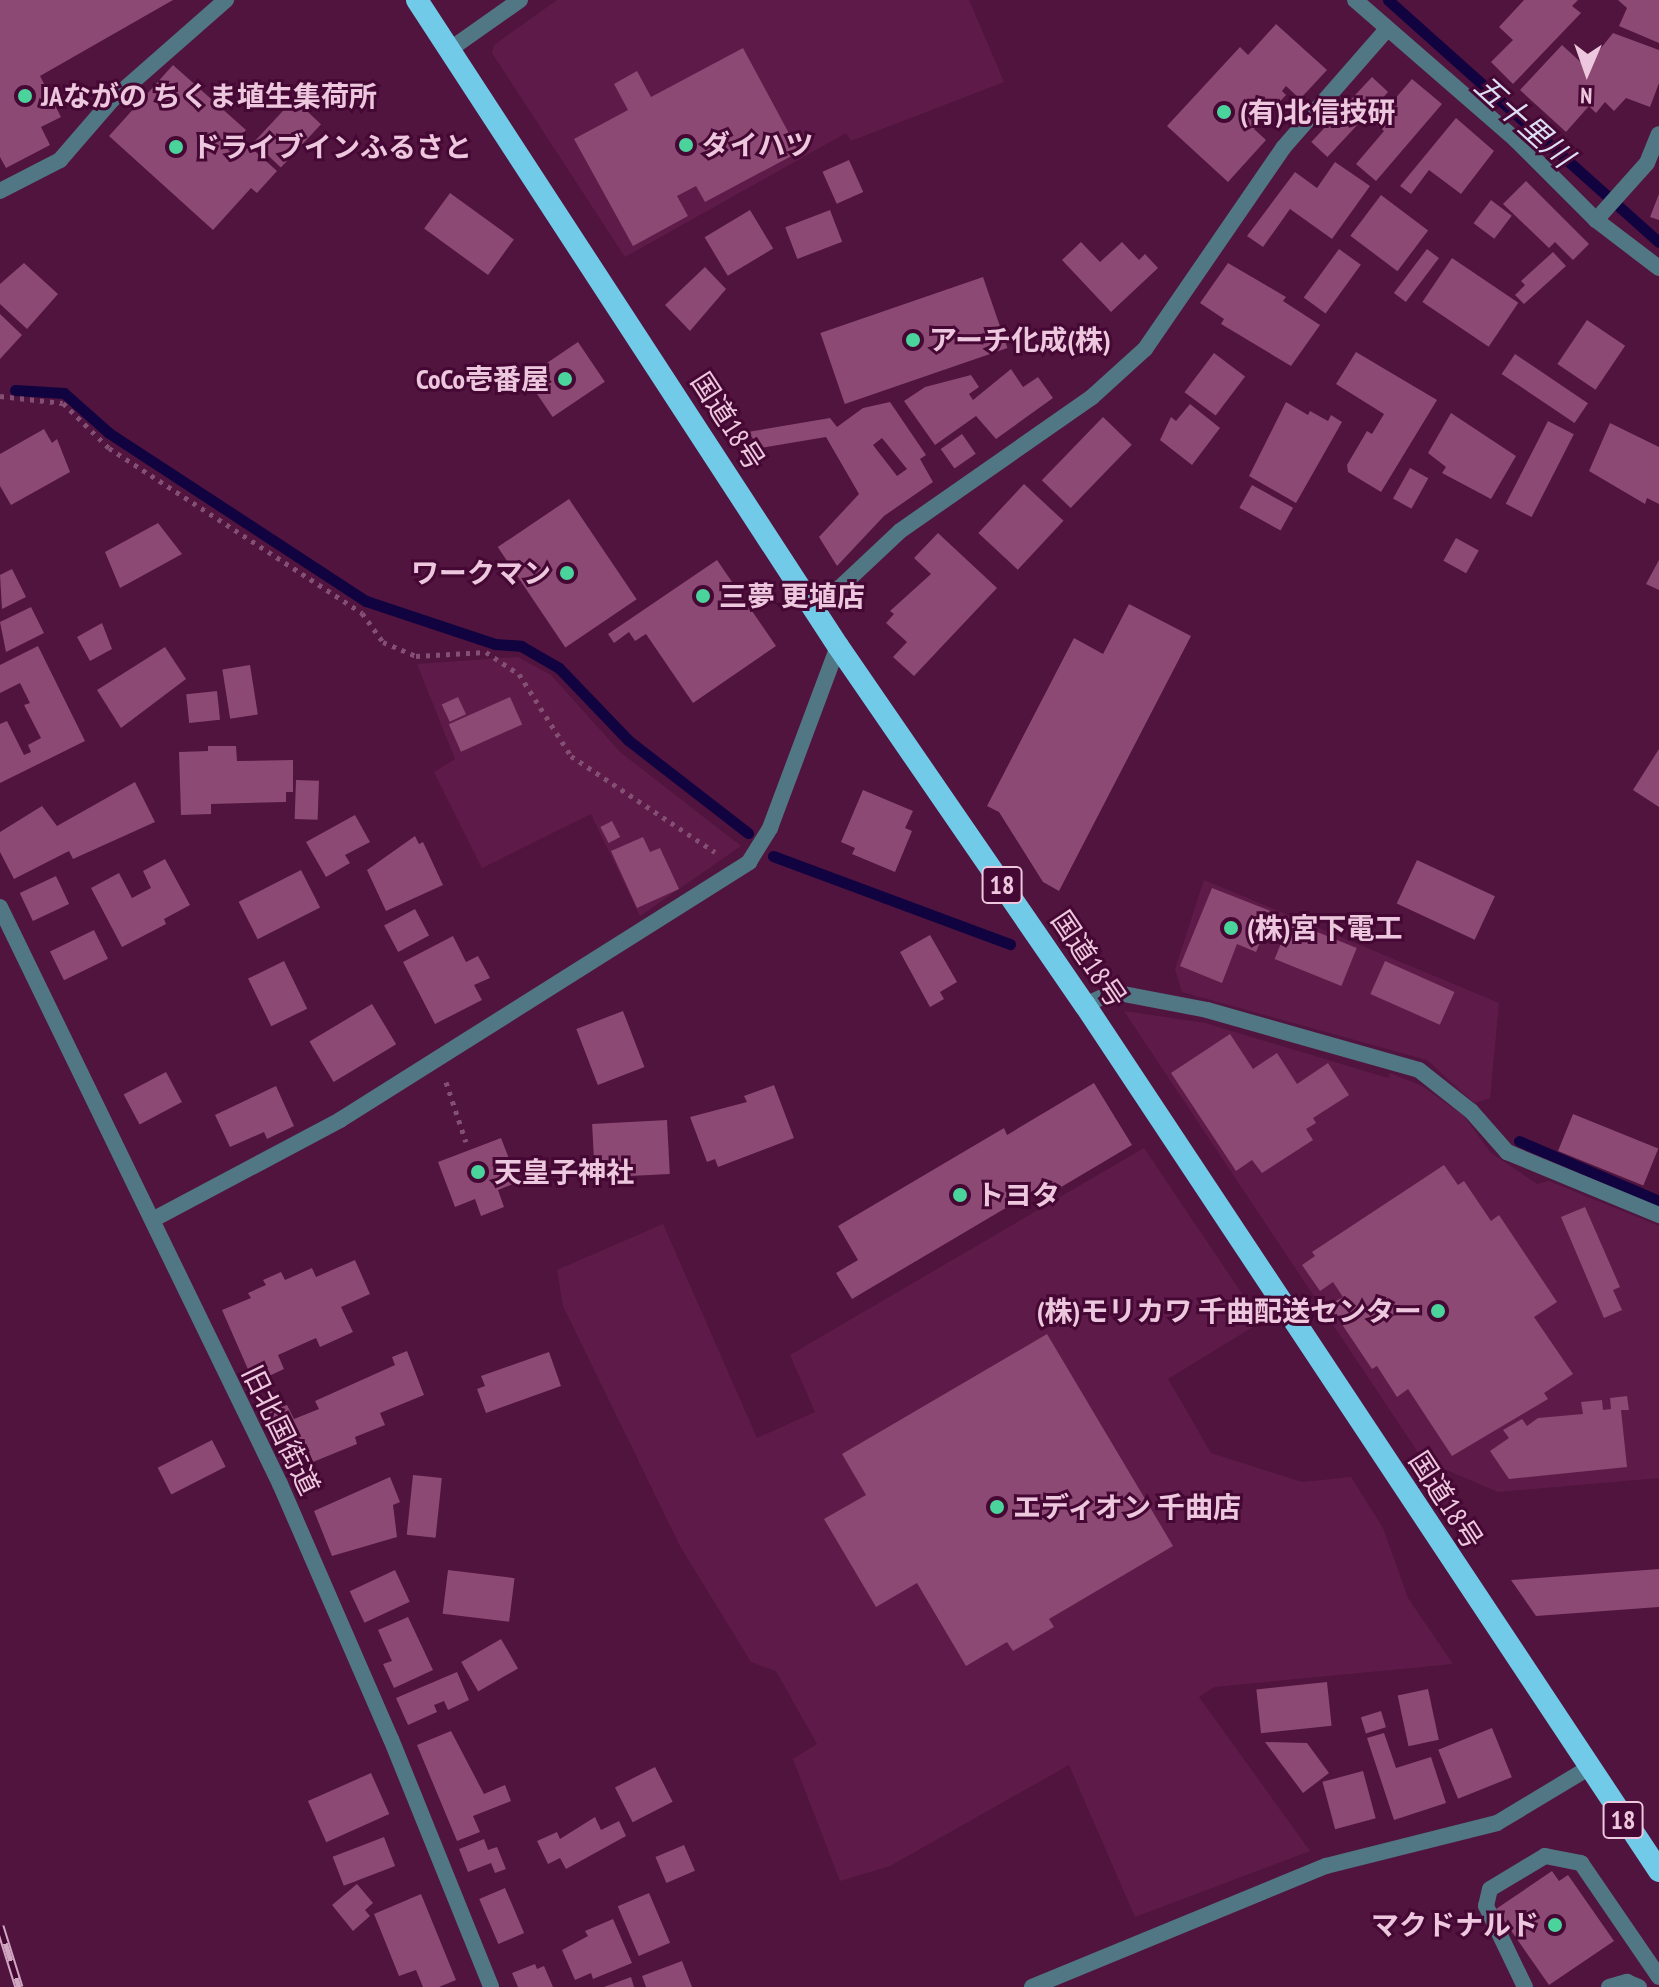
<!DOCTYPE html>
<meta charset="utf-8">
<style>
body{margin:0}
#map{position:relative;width:1659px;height:1987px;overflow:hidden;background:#50143e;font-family:"PT Sans Narrow","Noto Sans JP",sans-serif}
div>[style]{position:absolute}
.built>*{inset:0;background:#5e1b4a}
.stream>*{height:11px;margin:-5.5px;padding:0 5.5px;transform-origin:5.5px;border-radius:5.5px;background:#11033f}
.building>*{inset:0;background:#8b4973;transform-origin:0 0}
.path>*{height:5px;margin-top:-2.5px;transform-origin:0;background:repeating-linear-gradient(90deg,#834f72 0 4px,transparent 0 10px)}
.service>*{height:16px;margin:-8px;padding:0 8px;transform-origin:8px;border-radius:8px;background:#517684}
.minor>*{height:16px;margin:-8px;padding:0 8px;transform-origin:8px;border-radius:8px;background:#517684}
.trunk>*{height:22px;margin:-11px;padding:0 11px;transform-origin:11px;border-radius:11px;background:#70cae8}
.rail>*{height:9px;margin-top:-4.5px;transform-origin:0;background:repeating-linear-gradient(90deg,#450733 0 18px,#d0a6c0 0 36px);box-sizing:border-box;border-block:2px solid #d0a6c0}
.dots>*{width:22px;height:22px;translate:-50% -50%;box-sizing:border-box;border:4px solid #450733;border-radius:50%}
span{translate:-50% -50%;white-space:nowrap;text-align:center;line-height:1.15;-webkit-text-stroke:6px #450733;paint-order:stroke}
.shield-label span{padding:2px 6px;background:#450733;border:2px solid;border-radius:6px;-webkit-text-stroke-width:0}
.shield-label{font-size:26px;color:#edc7dd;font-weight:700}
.poi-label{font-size:28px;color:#edc7dd;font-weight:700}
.left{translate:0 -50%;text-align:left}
.right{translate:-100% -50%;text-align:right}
.street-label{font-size:28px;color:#edc7dd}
.water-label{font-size:30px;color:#dcdef5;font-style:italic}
.north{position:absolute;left:1547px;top:32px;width:80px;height:80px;-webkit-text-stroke:6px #450733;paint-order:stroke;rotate:182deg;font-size:22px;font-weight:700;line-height:32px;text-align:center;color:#edc7dd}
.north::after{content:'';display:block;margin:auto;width:28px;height:36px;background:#edc7dd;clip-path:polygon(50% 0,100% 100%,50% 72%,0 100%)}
</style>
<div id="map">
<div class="built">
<i style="clip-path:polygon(557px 0,969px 0,1004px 82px,851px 141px,846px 133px,625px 257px,492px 53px,494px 45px)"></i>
<i style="clip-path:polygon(518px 657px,551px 675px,620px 752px,741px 846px,640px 916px,591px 814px,482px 868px,434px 772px,455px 759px,417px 664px)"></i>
<i style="clip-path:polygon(1204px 880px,1499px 1003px,1490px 1098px,1474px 1103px,1427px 1060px,1182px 992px,1175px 969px)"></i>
<i style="clip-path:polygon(1124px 1011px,1205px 1023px,1388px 1078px,1390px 1073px,1422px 1086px,1464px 1116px,1491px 1153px,1537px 1184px,1549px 1181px,1659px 1226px,1659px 1478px,1498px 1492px,1423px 1460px)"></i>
<i style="clip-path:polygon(1144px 1148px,1261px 1322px,1168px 1379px,1211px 1453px,1302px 1482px,1351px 1477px,1383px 1528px,1408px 1598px,1453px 1664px,1214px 1687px,1199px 1697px,1310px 1851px,1135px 1917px,1069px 1765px,890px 1866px,840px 1881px,793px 1759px,817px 1744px,776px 1671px,751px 1662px,680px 1546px,563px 1306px,557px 1270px,663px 1224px,757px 1438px,815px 1412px,790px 1355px)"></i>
</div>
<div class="stream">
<i style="left:1388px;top:0;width:363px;rotate:41.8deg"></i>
<i style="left:15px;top:390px;width:49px;rotate:3.5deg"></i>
<i style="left:64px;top:393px;width:60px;rotate:41.6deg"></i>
<i style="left:109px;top:433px;width:307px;rotate:33.2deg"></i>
<i style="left:366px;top:601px;width:136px;rotate:18.4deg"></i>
<i style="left:495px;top:644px;width:26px;rotate:4deg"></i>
<i style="left:521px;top:646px;width:44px;rotate:30.1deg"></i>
<i style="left:559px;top:668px;width:100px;rotate:46.2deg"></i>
<i style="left:628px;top:740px;width:152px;rotate:37.8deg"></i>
<i style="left:773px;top:856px;width:253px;rotate:20.4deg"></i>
<i style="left:1519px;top:1141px;width:152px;rotate:23.2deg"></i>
</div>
<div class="building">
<i style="clip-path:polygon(0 0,173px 0,40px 76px,61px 117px,41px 127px,50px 145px,6px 168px,0 157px)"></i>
<i style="clip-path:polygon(1524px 0,1578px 0,1572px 6px,1581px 13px,1513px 84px,1491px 62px,1513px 40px,1499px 27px)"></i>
<i style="clip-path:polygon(1618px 0,1659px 0,1659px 43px,1619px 26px,1627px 8px)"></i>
<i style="clip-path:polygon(1276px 24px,1327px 70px,1300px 99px,1286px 86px,1282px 91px,1286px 95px,1254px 129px,1266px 140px,1228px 182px,1167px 126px,1240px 47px,1248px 55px)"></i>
<i style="clip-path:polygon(1613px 33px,1659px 50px,1659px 83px,1650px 107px,1626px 98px,1614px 111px,1605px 102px,1596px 113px,1589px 106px,1566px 132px,1520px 90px,1562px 45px,1586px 67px)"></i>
<i style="clip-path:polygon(743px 48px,799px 152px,705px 202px,696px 186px,677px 196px,688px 216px,633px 246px,574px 139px,628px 110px,614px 84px,637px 71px,651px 97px)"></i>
<i style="clip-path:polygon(173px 65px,246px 130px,228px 150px,236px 156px,247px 144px,277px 171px,257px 193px,251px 188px,213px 230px,109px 136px)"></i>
<i style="left:1372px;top:77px;width:22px;height:89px;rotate:43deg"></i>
<i style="clip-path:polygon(1412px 79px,1442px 104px,1376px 181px,1356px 164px,1384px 131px,1374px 123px)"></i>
<i style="left:294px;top:99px;width:37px;height:59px;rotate:43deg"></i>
<i style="clip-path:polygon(1456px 118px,1494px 151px,1461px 194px,1429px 170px,1411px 194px,1400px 186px)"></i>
<i style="left:849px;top:160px;width:35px;height:29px;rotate:66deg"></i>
<i style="clip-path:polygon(1335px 162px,1370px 186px,1332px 239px,1290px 209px,1263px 247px,1247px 236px,1295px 172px,1317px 188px)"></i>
<i style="clip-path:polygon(1526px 181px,1589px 244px,1573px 260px,1555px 242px,1549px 248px,1503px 204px)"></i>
<i style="left:450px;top:193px;width:79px;height:44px;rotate:36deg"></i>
<i style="clip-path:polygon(1659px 194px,1659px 220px,1650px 217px)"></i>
<i style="left:1381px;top:195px;width:59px;height:51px;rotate:37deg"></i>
<i style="left:1491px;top:200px;width:26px;height:29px;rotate:37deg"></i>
<i style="left:750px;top:210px;width:45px;height:53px;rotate:59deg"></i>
<i style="left:830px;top:210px;width:34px;height:48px;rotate:69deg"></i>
<i style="clip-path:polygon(1081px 242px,1100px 262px,1122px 242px,1139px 260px,1145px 254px,1158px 268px,1111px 312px,1062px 260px)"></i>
<i style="left:1339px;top:249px;width:27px;height:60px;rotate:36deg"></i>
<i style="left:1427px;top:249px;width:15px;height:55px;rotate:37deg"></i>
<i style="clip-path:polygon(1553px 252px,1566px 266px,1524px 304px,1515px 295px,1525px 285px,1521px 281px)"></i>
<i style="left:1452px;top:258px;width:80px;height:53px;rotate:34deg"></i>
<i style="clip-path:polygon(24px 263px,58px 294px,27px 329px,0 304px,0 284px)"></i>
<i style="clip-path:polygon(1228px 263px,1286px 297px,1283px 301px,1320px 325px,1291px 366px,1221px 324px,1224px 319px,1200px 303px)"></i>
<i style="clip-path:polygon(705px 267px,726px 289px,690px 331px,665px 305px)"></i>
<i style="left:983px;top:277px;width:75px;height:172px;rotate:71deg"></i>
<i style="clip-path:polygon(0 314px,22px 335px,0 359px)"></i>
<i style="left:1587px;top:320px;width:46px;height:53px;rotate:34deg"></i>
<i style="left:578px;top:342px;width:48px;height:63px;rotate:56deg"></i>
<i style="clip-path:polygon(1356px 352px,1437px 400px,1381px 492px,1348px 472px,1347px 465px,1367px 431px,1372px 434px,1384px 414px,1336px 384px)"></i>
<i style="left:1214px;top:353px;width:39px;height:49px;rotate:37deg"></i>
<i style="left:1515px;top:354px;width:88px;height:24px;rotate:34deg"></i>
<i style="clip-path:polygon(1011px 369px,1023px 387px,1038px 377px,1053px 398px,996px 439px,976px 416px,935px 445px,904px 401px,925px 387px,971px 375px,979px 387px,969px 394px,973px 400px)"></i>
<i style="clip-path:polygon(evenodd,890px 402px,926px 455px,920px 459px,933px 482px,884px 516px,837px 566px,819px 537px,859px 494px,826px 437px,760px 448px,748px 432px,830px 418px,837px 427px,863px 408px,890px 402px,882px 438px,907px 469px,897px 476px,873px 445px,882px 438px)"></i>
<i style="clip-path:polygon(1286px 402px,1308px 415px,1310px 411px,1328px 421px,1331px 415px,1342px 422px,1296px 503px,1249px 476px)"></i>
<i style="clip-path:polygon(1190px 404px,1220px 428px,1192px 465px,1160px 440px,1171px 417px,1176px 421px)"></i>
<i style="clip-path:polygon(1451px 413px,1516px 456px,1491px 499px,1442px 473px,1446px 467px,1428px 453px)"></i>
<i style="left:1103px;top:417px;width:40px;height:88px;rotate:44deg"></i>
<i style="left:1548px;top:421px;width:29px;height:93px;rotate:27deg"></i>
<i style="clip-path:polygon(1610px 423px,1659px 447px,1659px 504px,1647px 498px,1645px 504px,1589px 471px)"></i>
<i style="clip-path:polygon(44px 429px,52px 443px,57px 439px,70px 472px,11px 505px,0 486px,0 454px)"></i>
<i style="left:962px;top:434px;width:24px;height:26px;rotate:55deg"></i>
<i style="left:1410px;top:468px;width:21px;height:35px;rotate:29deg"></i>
<i style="left:1024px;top:484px;width:54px;height:67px;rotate:43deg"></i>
<i style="left:1252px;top:485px;width:47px;height:26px;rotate:29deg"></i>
<i style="left:569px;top:499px;width:121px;height:86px;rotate:56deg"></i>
<i style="clip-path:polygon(158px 523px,182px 554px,120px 588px,105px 552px)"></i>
<i style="clip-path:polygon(938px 533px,997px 588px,914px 676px,893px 657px,907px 642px,886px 623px,894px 614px,890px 611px,931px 574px,914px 558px)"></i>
<i style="left:1456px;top:538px;width:26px;height:26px;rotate:29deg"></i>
<i style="clip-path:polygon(717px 560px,776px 646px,693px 703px,646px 634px,635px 641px,629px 632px,614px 643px,608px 634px)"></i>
<i style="clip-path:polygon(1659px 560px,1659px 590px,1646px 584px)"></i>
<i style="clip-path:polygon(12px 569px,26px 597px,2px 609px,0 575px)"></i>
<i style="clip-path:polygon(1129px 604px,1191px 636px,1059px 891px,1043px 882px,999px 812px,987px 806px,1074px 638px,1103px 654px)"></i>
<i style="clip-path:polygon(31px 607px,44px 633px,6px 652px,0 622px)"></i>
<i style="clip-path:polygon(102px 623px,112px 649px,90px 661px,77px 637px)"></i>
<i style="clip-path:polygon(38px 646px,85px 741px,0 783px,0 724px,7px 721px,24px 755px,31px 752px,28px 745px,41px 738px,24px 705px,30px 703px,20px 683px,0 693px,0 665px)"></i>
<i style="clip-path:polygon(165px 647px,186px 679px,121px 728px,97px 690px)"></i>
<i style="left:250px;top:665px;width:50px;height:28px;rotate:81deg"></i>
<i style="left:217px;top:691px;width:29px;height:31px;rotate:84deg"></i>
<i style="left:458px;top:697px;width:19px;height:18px;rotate:65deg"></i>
<i style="left:510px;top:697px;width:30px;height:67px;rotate:66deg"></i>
<i style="clip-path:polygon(208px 746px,236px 746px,237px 761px,293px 760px,293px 792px,286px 792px,286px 802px,211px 804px,211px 814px,181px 815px,179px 752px,208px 751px)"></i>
<i style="clip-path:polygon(1659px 749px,1659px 807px,1633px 790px)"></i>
<i style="left:296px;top:780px;width:23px;height:39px;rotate:2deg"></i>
<i style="clip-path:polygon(135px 782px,155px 822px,73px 859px,69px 851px,14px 879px,0 852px,0 832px,42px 806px,57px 826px)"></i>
<i style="clip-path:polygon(863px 790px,913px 811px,905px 828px,912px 831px,895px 872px,852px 854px,855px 848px,841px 842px)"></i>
<i style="clip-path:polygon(355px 815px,370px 842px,345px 855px,350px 863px,326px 877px,306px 842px)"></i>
<i style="left:612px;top:821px;width:18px;height:13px;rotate:63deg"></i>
<i style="clip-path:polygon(415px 836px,419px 844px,423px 842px,443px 885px,386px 911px,367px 870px)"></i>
<i style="clip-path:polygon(643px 837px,650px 852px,660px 848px,679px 889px,637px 908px,611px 851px)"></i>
<i style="clip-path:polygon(165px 859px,190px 905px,164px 919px,166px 924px,122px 947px,91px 888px,119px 873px,132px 898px,151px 888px,143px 871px)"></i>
<i style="left:1417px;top:860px;width:86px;height:48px;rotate:25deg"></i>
<i style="left:301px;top:870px;width:42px;height:70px;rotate:63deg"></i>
<i style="left:56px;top:876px;width:31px;height:40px;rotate:65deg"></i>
<i style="clip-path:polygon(1212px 888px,1273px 912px,1256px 952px,1237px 944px,1222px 983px,1180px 966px)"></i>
<i style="left:415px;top:909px;width:30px;height:35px;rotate:62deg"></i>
<i style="left:1290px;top:921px;width:72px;height:41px;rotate:22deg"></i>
<i style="left:94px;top:930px;width:32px;height:49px;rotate:64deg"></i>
<i style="clip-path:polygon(930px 935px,957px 982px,940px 992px,944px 999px,930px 1007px,900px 952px)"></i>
<i style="clip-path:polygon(453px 936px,466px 962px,478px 956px,490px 978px,474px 985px,482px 1000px,435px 1024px,403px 962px)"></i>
<i style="left:284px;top:961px;width:53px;height:40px;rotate:64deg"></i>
<i style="left:1385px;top:961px;width:76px;height:36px;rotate:24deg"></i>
<i style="left:372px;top:1004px;width:47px;height:73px;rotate:59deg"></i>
<i style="left:623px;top:1011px;width:60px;height:50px;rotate:69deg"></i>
<i style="clip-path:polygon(1230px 1034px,1253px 1069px,1277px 1053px,1297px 1084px,1328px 1063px,1349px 1095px,1313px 1118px,1316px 1123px,1306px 1129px,1313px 1140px,1262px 1173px,1252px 1160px,1236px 1171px,1171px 1073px)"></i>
<i style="left:166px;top:1072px;width:34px;height:48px;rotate:62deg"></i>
<i style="clip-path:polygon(1094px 1083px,1132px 1145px,1041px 1199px,1036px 1190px,852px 1299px,836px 1273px,858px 1260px,838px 1226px,1004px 1128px,1007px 1135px)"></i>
<i style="clip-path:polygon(774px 1085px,794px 1138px,718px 1167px,715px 1159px,707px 1162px,690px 1117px,747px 1102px,744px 1096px)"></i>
<i style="clip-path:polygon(276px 1086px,294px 1126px,267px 1139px,264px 1132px,230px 1147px,215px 1115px)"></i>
<i style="left:1573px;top:1114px;width:92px;height:40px;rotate:22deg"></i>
<i style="left:667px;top:1120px;width:54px;height:75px;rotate:87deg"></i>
<i style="clip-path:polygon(501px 1138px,518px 1182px,498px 1190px,504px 1207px,481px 1216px,475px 1199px,455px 1207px,438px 1162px)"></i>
<i style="clip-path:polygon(1444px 1165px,1458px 1185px,1464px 1181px,1491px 1221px,1499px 1215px,1557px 1302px,1534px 1317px,1573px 1374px,1544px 1393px,1548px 1399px,1452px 1456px,1408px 1389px,1397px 1397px,1377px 1366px,1372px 1369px,1329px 1305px,1343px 1297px,1333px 1282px,1320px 1291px,1302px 1265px,1315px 1256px,1312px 1252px)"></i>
<i style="clip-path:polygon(1585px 1207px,1620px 1287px,1613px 1290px,1622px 1310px,1604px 1318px,1561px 1217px)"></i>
<i style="clip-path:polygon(355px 1260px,370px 1294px,341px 1307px,353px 1332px,320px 1347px,316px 1338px,278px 1355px,284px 1369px,254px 1383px,222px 1310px,251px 1298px,248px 1293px,266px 1285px,263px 1280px,281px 1272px,285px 1280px,312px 1268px,316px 1277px)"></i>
<i style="clip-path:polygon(1047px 1334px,1173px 1546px,1049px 1619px,1054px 1627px,1013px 1651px,1007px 1642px,966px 1666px,917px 1583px,876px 1607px,824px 1519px,866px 1495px,842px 1454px)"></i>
<i style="clip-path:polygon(407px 1351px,424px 1395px,380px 1413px,385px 1425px,355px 1437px,357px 1444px,313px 1462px,306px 1444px,286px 1453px,269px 1412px,287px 1405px,294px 1419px,319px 1409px,315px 1401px,395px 1365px,392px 1357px)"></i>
<i style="clip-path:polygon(549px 1352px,561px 1386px,486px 1413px,477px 1389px,485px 1386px,481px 1376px)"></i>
<i style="clip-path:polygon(1627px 1396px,1629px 1410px,1621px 1410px,1627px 1467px,1509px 1479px,1490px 1451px,1509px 1438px,1503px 1430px,1522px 1419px,1527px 1426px,1538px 1418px,1583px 1414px,1581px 1402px,1602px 1400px,1603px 1410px,1611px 1409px,1610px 1398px)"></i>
<i style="left:212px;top:1440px;width:30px;height:61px;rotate:63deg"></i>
<i style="left:413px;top:1475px;width:29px;height:60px;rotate:6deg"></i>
<i style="clip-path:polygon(390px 1477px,400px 1502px,393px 1505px,397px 1537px,332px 1556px,314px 1511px)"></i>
<i style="clip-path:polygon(1659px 1569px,1659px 1607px,1536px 1616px,1511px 1580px)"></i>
<i style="left:395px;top:1570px;width:35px;height:50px;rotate:65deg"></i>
<i style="left:448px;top:1570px;width:67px;height:44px;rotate:7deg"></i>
<i style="clip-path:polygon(408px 1617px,433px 1670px,394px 1688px,383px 1664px,392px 1661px,378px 1630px)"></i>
<i style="left:501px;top:1639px;width:34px;height:46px;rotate:60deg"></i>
<i style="clip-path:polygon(457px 1672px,469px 1700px,448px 1710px,444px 1701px,434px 1705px,437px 1712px,408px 1725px,396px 1698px)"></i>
<i style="left:1327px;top:1682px;width:44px;height:71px;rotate:84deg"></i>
<i style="left:1428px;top:1689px;width:52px;height:31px;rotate:78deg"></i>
<i style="left:1381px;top:1711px;width:17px;height:21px;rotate:73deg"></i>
<i style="left:1492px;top:1728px;width:53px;height:58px;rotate:68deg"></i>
<i style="clip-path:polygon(451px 1731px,484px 1794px,505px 1785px,511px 1801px,473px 1816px,480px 1832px,457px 1841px,417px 1745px)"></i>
<i style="clip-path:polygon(1384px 1733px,1396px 1768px,1431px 1757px,1446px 1803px,1394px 1820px,1367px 1738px)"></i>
<i style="clip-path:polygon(1265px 1742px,1307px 1743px,1329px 1773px,1303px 1793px)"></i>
<i style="left:655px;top:1767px;width:39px;height:45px;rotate:63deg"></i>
<i style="left:1363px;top:1771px;width:49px;height:42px;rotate:75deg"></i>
<i style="left:371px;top:1773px;width:45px;height:69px;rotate:66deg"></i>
<i style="clip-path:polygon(595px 1817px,601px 1830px,619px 1821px,626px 1836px,566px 1869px,560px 1858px,548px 1864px,537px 1841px,557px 1832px,560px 1839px)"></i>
<i style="left:384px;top:1837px;width:31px;height:55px;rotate:69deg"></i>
<i style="clip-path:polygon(484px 1839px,488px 1850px,497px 1847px,506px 1869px,495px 1873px,491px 1863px,468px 1872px,459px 1849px)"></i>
<i style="left:684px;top:1845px;width:28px;height:31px;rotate:67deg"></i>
<i style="clip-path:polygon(1552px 1871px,1559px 1881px,1568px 1875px,1614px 1941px,1549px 1985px,1496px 1909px)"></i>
<i style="clip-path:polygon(357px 1884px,373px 1903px,365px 1910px,370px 1916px,353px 1931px,332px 1905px)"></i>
<i style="left:505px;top:1888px;width:49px;height:28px;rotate:67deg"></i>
<i style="left:649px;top:1893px;width:54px;height:34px;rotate:67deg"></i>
<i style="clip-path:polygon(421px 1894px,456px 1980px,439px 1987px,423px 1987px,416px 1970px,399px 1976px,374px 1914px)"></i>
<i style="clip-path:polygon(613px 1919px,632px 1963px,593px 1979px,591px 1973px,575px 1980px,562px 1950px,588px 1936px,585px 1931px)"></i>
<i style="clip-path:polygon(682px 1961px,692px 1987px,646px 1987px,642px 1976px)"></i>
<i style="clip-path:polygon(535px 1964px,537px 1969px,544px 1966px,553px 1987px,518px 1987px,512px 1973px)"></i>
<i style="clip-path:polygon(631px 1977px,634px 1987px,604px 1987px)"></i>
</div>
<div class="path">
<i style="left:0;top:396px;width:63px;rotate:6.3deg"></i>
<i style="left:63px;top:403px;width:64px;rotate:44.4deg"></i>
<i style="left:109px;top:448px;width:302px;rotate:33.1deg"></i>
<i style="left:362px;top:613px;width:36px;rotate:54deg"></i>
<i style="left:383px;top:642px;width:36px;rotate:23deg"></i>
<i style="left:416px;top:656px;width:70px;rotate:-3.3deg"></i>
<i style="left:486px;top:652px;width:40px;rotate:34deg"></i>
<i style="left:519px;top:674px;width:97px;rotate:57.6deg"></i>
<i style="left:571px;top:756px;width:173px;rotate:33.7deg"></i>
<i style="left:446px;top:1082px;width:63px;rotate:71.6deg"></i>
</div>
<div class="service">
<i style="left:1525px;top:1987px;width:90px;rotate:-115.7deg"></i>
<i style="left:1486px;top:1906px;width:17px;rotate:-77deg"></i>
<i style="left:1490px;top:1889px;width:64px;rotate:-31deg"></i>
<i style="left:1545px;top:1856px;width:37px;rotate:11deg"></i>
<i style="left:1581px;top:1863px;width:138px;rotate:55.6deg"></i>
<i style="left:1609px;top:1987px;width:19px;rotate:-16deg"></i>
<i style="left:1627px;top:1982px;width:13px;rotate:23deg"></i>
</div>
<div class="minor">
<i style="left:1355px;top:0;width:212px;rotate:41deg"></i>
<i style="left:1515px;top:139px;width:115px;rotate:45deg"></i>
<i style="left:1596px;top:220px;width:79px;rotate:37.3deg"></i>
<i style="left:449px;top:50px;width:87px;rotate:-35.2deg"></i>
<i style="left:0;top:191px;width:68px;rotate:-27.3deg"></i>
<i style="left:60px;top:160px;width:79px;rotate:-49.1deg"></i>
<i style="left:112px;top:100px;width:152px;rotate:-41.3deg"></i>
<i style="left:1596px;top:220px;width:76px;rotate:-48.2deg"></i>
<i style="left:1647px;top:163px;width:31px;rotate:-68deg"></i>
<i style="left:816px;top:610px;width:115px;rotate:-43.2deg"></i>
<i style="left:900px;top:531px;width:234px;rotate:-34.9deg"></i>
<i style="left:1092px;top:397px;width:72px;rotate:-42.2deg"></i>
<i style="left:1145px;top:349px;width:244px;rotate:-55.5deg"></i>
<i style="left:1283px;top:148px;width:158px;rotate:-48.8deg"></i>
<i style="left:0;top:907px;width:641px;rotate:64.11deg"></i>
<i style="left:280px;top:1484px;width:278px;rotate:66.5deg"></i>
<i style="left:391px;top:1739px;width:267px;rotate:68deg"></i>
<i style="left:1085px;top:1005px;width:31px;rotate:-25deg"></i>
<i style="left:1113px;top:992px;width:96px;rotate:10.8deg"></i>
<i style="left:1207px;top:1010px;width:220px;rotate:15.8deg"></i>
<i style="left:1419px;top:1070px;width:66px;rotate:38.3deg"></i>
<i style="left:1471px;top:1111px;width:55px;rotate:48.7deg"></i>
<i style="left:1507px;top:1152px;width:165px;rotate:22.5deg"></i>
<i style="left:154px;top:1219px;width:211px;rotate:-28deg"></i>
<i style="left:340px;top:1120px;width:484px;rotate:-32.2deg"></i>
<i style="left:749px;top:862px;width:40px;rotate:-58deg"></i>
<i style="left:770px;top:828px;width:194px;rotate:-69.5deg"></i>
<i style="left:1032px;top:1987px;width:318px;rotate:-22.4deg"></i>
<i style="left:1326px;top:1866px;width:176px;rotate:-14.1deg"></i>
<i style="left:1497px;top:1823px;width:105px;rotate:-31deg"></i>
</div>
<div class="trunk">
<i style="left:417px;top:0;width:771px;rotate:56.91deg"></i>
<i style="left:838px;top:646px;width:436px;rotate:55.5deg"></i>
<i style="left:1085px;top:1005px;width:1039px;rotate:56.46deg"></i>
</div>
<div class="rail">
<i style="left:0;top:1926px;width:64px;rotate:72.7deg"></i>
</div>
<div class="dots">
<i style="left:25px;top:96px;background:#4ad49c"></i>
<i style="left:1224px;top:112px;background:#4ad49c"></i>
<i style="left:686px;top:145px;background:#4ad49c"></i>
<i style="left:176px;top:147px;background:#4ad49c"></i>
<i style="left:913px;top:340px;background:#4ad49c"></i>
<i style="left:565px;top:379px;background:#4ad49c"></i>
<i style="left:567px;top:573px;background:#4ad49c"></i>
<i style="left:703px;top:596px;background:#4ad49c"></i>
<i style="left:1231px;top:928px;background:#4ad49c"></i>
<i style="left:478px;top:1172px;background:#4ad49c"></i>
<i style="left:960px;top:1195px;background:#4ad49c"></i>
<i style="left:1438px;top:1311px;background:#4ad49c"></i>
<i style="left:997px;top:1507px;background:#4ad49c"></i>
<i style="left:1555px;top:1925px;background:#4ad49c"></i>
</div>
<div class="shield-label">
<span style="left:1002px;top:885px">18</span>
<span style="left:1623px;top:1820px">18</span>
</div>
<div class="poi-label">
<span class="left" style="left:41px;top:96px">JAながの ちくま埴生集荷所</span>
<span class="left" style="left:1240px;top:112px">(有)北信技研</span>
<span class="left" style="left:702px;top:145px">ダイハツ</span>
<span class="left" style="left:192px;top:147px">ドライブインふるさと</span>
<span class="left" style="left:929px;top:340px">アーチ化成(株)</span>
<span class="right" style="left:549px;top:379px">CoCo壱番屋</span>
<span class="right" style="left:551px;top:573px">ワークマン</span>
<span class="left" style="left:719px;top:596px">三夢 更埴店</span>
<span class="left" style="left:1247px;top:928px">(株)宮下電工</span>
<span class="left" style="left:494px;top:1172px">天皇子神社</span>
<span class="left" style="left:976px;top:1195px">トヨタ</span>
<span class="right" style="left:1422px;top:1311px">(株)モリカワ 千曲配送センター</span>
<span class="left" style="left:1013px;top:1507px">エディオン 千曲店</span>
<span class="right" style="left:1539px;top:1925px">マクドナルド</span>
</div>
<div class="street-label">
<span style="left:728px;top:421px;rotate:57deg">国道18号</span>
<span style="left:1089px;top:959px;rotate:56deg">国道18号</span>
<span style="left:281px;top:1430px;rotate:64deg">旧北国街道</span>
<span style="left:1446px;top:1500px;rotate:57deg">国道18号</span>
</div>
<div class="water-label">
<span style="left:1524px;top:121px;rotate:42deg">五十里川</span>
</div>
<div class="north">N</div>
</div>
